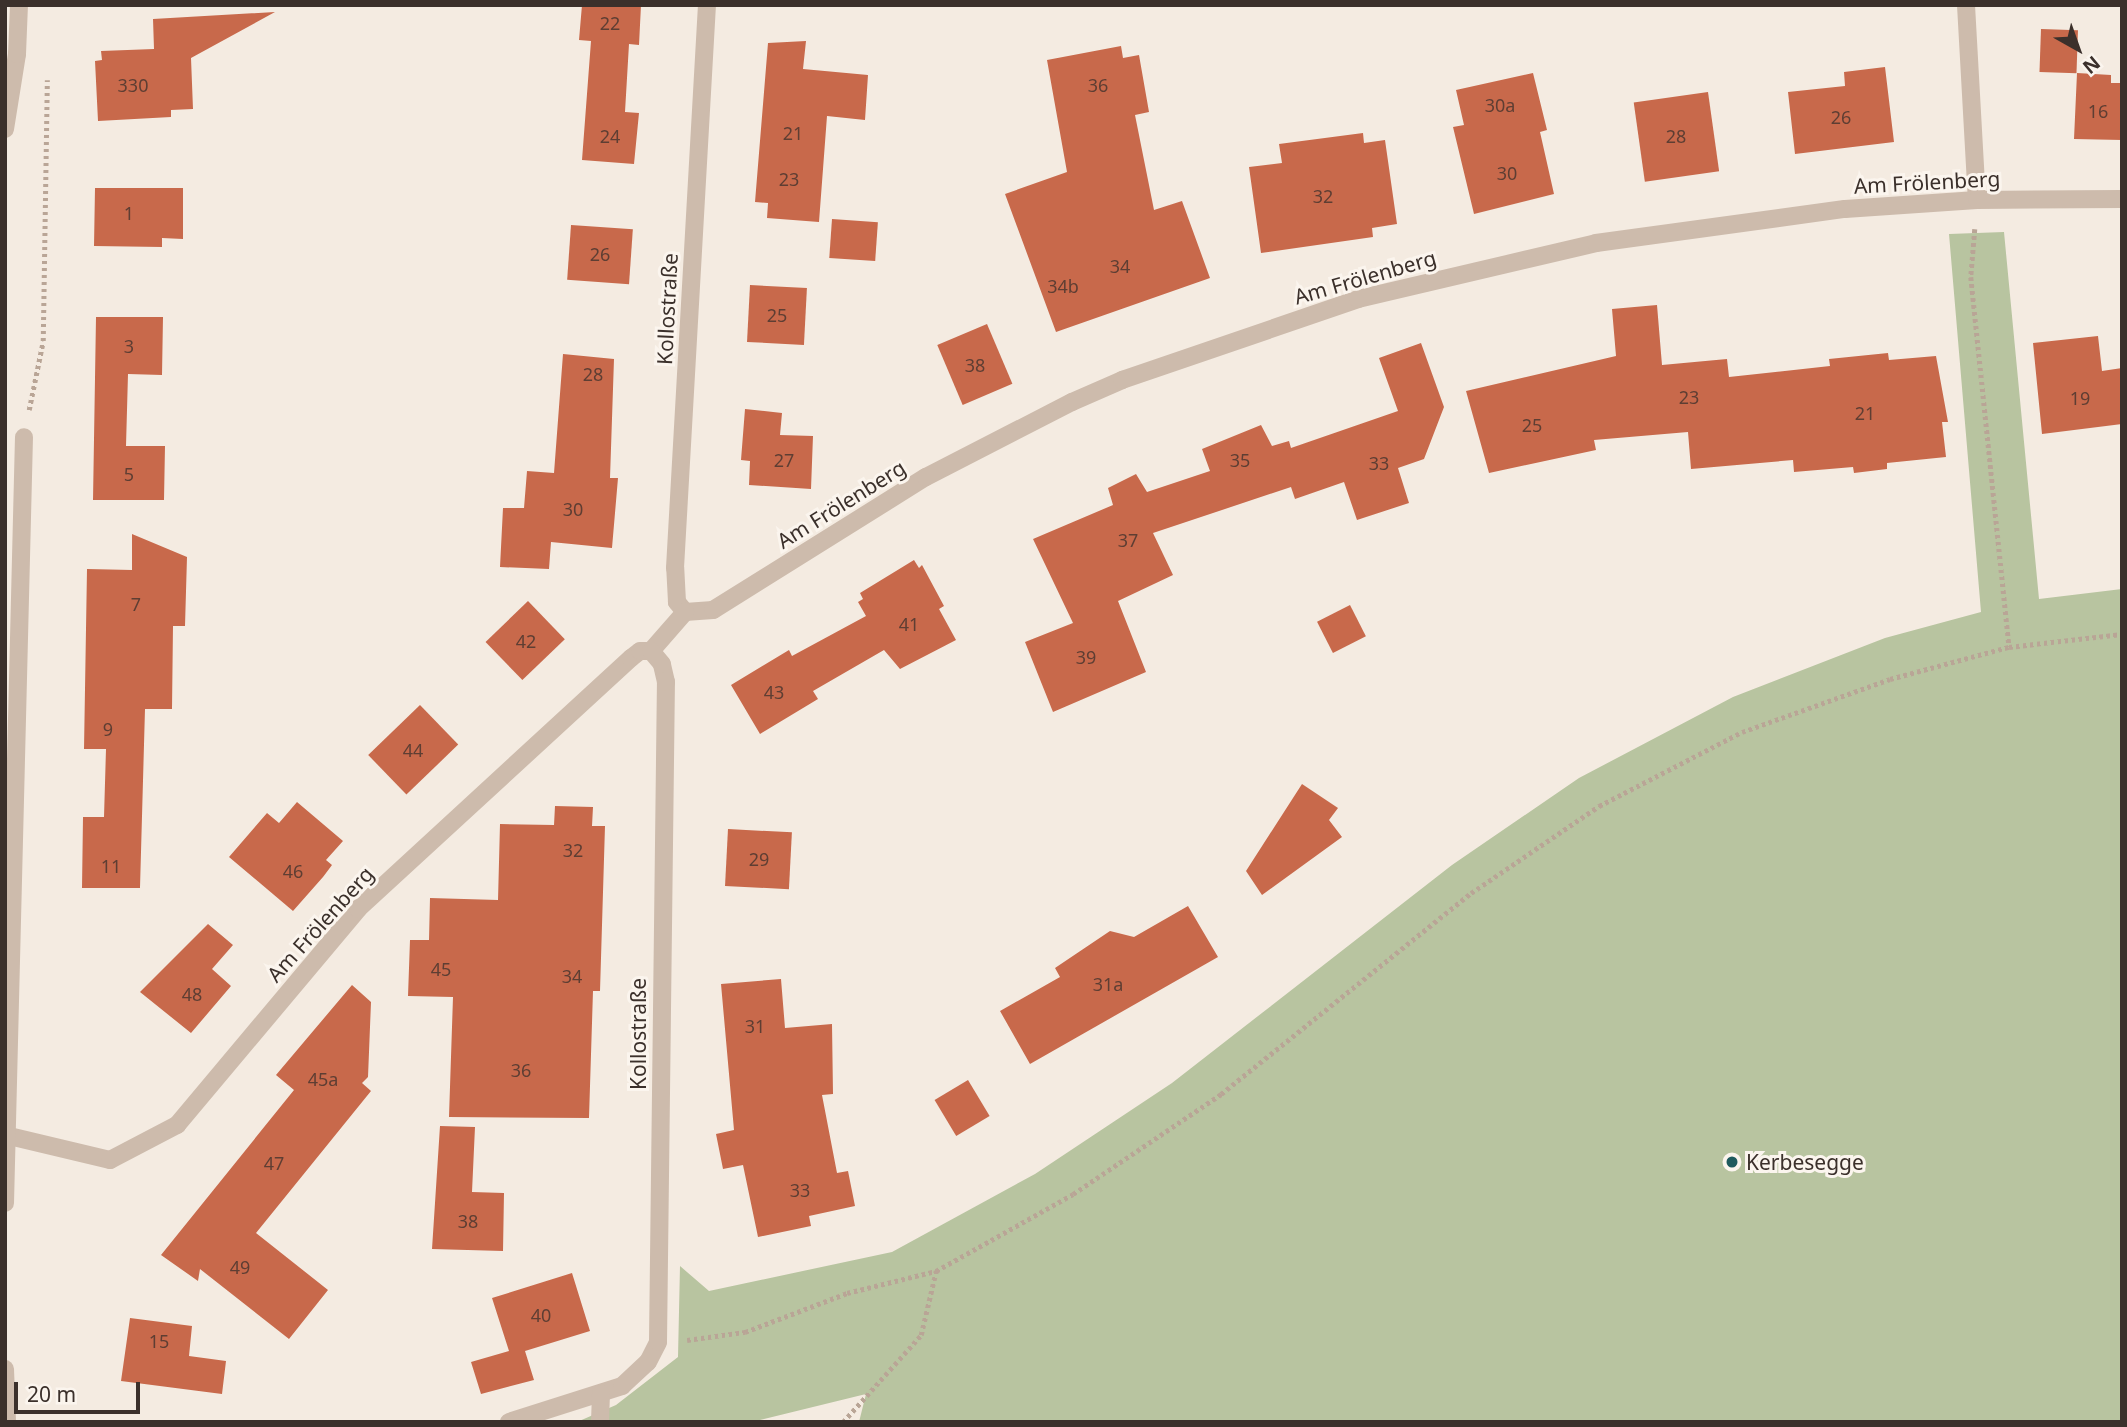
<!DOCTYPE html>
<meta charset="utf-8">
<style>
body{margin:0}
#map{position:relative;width:2127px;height:1427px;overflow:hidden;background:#f4ebe1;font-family:"Noto Sans",sans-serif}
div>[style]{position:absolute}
.green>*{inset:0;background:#b8c4a0}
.building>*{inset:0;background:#c8694b;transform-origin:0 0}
.path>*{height:4.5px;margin-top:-2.25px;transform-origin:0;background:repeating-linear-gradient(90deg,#b9a596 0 3.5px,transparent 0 7px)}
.minor>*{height:18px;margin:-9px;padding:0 9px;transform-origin:9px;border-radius:9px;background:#cdbbac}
.dots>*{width:19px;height:19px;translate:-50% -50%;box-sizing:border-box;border:4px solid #fbf5ee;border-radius:50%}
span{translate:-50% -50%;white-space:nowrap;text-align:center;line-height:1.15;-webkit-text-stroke:6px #fbf5ee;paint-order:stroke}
.number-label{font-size:18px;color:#5e3e33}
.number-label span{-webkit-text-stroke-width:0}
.street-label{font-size:21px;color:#3b302b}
.poi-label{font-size:21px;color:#3b302b}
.left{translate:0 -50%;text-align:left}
.frame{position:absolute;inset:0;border:7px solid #3b302b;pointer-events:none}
.north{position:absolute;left:2043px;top:14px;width:70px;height:70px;-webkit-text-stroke:5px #fbf5ee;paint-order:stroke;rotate:140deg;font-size:19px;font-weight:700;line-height:28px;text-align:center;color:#3b302b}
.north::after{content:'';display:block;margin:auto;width:24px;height:32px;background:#3b302b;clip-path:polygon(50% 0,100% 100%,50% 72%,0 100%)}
.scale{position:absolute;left:14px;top:1382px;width:126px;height:32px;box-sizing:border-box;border:4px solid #3b302b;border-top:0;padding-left:9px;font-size:21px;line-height:24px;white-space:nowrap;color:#3b302b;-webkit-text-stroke:5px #fbf5ee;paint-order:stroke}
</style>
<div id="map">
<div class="green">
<i style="clip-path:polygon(2004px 232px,2039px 599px,2122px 589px,2122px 1422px,859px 1422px,866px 1394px,752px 1422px,577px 1422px,616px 1405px,678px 1357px,680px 1266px,709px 1291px,892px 1252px,1035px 1174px,1172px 1083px,1452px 865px,1579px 778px,1733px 697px,1885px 638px,1981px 612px,1949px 234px)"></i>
</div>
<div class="building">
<i style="clip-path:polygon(582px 5px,641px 5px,639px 45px,629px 44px,625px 112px,639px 113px,634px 164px,582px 160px,591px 41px,579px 40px)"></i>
<i style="clip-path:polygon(275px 12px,191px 58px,193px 109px,171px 110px,171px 117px,98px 121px,95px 61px,102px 60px,101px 51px,154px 49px,153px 19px)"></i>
<i style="left:2041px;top:29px;width:37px;height:43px;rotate:2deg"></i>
<i style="clip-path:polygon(806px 41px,803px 69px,868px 75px,865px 120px,827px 116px,819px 222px,767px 218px,768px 203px,755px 202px,768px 43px)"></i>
<i style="clip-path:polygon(1121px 46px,1123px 58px,1139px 55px,1149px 112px,1135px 115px,1154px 210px,1182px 201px,1210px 278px,1056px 332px,1005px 194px,1067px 172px,1047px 60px)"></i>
<i style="clip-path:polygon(1885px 67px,1894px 142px,1795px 154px,1788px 92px,1845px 86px,1844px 72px)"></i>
<i style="clip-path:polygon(1533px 73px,1547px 130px,1540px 132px,1554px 194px,1474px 214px,1453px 127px,1464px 125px,1456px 90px)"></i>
<i style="clip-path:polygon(2077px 73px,2111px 75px,2111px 83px,2122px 83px,2122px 140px,2074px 139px)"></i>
<i style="left:1708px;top:92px;width:80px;height:75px;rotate:82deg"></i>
<i style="clip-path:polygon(1363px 133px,1364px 143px,1385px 140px,1397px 224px,1372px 228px,1373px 237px,1261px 253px,1249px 167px,1282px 163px,1279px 144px)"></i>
<i style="clip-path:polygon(95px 188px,183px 188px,183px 239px,162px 238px,162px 247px,94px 246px)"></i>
<i style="left:832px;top:219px;width:46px;height:39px;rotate:4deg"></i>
<i style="left:571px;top:225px;width:62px;height:55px;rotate:4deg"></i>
<i style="left:750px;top:285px;width:57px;height:57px;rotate:3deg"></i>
<i style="clip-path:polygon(1657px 305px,1662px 365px,1727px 359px,1729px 377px,1830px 366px,1829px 359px,1888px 353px,1889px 360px,1936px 356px,1948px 422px,1942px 422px,1946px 457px,1887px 463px,1887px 469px,1854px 473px,1853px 467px,1794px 472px,1793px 460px,1691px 469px,1688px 432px,1594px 440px,1596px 450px,1489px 473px,1466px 391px,1616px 356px,1612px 309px)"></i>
<i style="clip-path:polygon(96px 317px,163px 317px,162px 375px,128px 374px,126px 446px,165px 446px,164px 500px,93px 500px)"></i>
<i style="left:987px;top:324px;width:65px;height:54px;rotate:67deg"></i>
<i style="clip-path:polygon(2098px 336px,2102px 371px,2122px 368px,2122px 424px,2042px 434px,2033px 343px)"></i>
<i style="clip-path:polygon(1421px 343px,1444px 407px,1424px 459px,1398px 468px,1409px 503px,1357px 520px,1344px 482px,1295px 499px,1291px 487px,1153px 533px,1173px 575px,1118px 601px,1146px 672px,1053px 712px,1025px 642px,1073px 623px,1033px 539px,1113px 505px,1108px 488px,1136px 474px,1147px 492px,1210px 471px,1202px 449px,1261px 425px,1272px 446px,1289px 441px,1291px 448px,1398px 411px,1379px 358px)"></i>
<i style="clip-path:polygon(563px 354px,614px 359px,610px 478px,618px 478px,612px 548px,551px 542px,549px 569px,500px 567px,503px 508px,524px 508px,527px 471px,554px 473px)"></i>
<i style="clip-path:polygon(745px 409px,782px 413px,780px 435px,813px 436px,811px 489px,749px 485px,750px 461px,741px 460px)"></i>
<i style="clip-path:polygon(132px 534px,187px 557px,185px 626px,173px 626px,172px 709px,145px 709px,140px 888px,82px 888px,83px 817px,104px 817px,106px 749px,84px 749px,87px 569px,132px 570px)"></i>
<i style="clip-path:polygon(914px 560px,919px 568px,922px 565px,944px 606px,939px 609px,956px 640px,900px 669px,884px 650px,813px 691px,818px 699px,760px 734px,731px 685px,789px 650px,792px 656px,866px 616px,858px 602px,863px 599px,860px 593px)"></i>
<i style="left:528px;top:601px;width:53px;height:59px;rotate:46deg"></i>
<i style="left:1350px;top:605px;width:35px;height:37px;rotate:63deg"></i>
<i style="left:420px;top:705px;width:55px;height:72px;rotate:46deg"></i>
<i style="clip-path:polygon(1302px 784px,1338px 808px,1329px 820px,1342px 837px,1262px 895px,1246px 871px)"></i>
<i style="clip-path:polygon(297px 802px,343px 841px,326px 860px,332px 865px,323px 877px,293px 911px,229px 857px,267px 813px,279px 823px)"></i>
<i style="clip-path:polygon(555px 806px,593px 807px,592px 826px,605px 826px,600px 991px,593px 991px,589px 1118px,449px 1117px,453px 997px,408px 996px,410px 940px,429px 940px,430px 898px,498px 900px,500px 824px,554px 825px)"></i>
<i style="left:728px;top:829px;width:64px;height:57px;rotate:3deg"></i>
<i style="clip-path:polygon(1188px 906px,1218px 957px,1030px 1064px,1000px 1011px,1060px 977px,1055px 968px,1110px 931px,1134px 937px)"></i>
<i style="clip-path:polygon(208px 924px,233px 945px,212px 969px,231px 986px,191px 1033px,140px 992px)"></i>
<i style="clip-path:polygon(781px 979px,785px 1028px,832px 1024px,833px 1094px,822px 1095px,837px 1173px,848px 1171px,855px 1206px,809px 1216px,811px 1226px,758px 1237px,743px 1165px,723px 1169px,716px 1134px,734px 1130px,721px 984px)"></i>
<i style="clip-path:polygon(352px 985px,371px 1002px,368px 1077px,362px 1083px,371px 1091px,256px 1233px,328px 1290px,289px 1339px,200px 1269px,198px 1281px,161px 1255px,294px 1090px,276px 1075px)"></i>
<i style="left:968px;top:1080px;width:42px;height:39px;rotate:59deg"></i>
<i style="clip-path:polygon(440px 1126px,475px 1127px,472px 1192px,504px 1193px,503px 1251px,432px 1249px)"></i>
<i style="clip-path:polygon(572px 1273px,590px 1331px,525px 1351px,534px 1380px,481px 1394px,471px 1362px,509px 1351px,492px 1298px)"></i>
<i style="clip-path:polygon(130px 1318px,192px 1326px,189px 1356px,226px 1361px,222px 1394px,121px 1381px)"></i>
</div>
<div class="path">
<i style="left:1975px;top:229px;width:48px;rotate:94.8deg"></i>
<i style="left:1971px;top:277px;width:372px;rotate:84.1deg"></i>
<i style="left:29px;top:410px;width:70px;rotate:-78.5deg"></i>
<i style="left:43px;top:341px;width:261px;rotate:-89.1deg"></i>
<i style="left:687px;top:1340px;width:59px;rotate:-7.9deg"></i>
<i style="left:745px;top:1332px;width:109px;rotate:-20.9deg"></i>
<i style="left:847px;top:1293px;width:92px;rotate:-13.9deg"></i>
<i style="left:936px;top:1271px;width:157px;rotate:-29.3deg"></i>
<i style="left:1073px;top:1194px;width:179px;rotate:-34deg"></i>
<i style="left:1221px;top:1094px;width:321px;rotate:-38.8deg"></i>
<i style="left:1471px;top:893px;width:155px;rotate:-34.2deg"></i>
<i style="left:1599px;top:806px;width:161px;rotate:-27.4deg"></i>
<i style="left:1742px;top:732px;width:157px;rotate:-19.7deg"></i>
<i style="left:1890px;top:679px;width:123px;rotate:-15.1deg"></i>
<i style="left:2009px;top:647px;width:114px;rotate:-6.6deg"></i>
<i style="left:843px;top:1422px;width:117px;rotate:-48.1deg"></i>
<i style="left:921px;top:1335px;width:66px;rotate:-76.8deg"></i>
</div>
<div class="minor">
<i style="left:1966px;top:5px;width:195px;rotate:86.8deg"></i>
<i style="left:5px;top:129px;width:76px;rotate:-80.9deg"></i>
<i style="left:17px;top:54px;width:49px;rotate:-87.7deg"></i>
<i style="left:685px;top:612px;width:28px;rotate:-4deg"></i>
<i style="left:713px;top:610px;width:251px;rotate:-32deg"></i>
<i style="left:926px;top:477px;width:164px;rotate:-27.2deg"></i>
<i style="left:1072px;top:402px;width:55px;rotate:-23.7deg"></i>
<i style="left:1122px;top:380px;width:250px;rotate:-18.9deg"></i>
<i style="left:1358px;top:299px;width:244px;rotate:-13.2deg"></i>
<i style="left:1596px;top:243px;width:251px;rotate:-7.8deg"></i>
<i style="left:1845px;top:209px;width:132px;rotate:-3.9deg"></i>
<i style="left:1977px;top:200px;width:145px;rotate:-0.4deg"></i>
<i style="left:685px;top:612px;width:13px;rotate:-129deg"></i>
<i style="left:677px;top:602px;width:34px;rotate:-93deg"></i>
<i style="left:675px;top:568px;width:564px;rotate:-86.75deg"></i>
<i style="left:651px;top:651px;width:52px;rotate:-48.9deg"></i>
<i style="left:5px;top:1135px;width:108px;rotate:13.4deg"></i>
<i style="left:110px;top:1160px;width:76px;rotate:-27.6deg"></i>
<i style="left:177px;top:1125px;width:282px;rotate:-50deg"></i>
<i style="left:358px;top:909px;width:371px;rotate:-42.6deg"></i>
<i style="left:631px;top:658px;width:11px;rotate:-38deg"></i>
<i style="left:640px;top:651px;width:11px"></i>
<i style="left:5px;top:1203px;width:766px;rotate:-88.58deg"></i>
<i style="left:5px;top:1369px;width:53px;rotate:87.8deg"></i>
<i style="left:509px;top:1422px;width:119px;rotate:-17.7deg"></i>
<i style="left:622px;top:1386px;width:35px;rotate:-43deg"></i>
<i style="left:648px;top:1362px;width:22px;rotate:-63deg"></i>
<i style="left:658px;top:1342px;width:660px;rotate:-89.31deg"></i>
<i style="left:666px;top:682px;width:18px;rotate:-103deg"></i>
<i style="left:662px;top:664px;width:17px;rotate:-130deg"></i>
<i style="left:600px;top:1422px;width:28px;rotate:-88deg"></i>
</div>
<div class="dots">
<i style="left:1732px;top:1162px;background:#1f5a5e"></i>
</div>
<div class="number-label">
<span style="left:610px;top:23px">22</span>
<span style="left:133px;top:85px">330</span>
<span style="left:1098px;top:85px">36</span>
<span style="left:1500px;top:105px">30a</span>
<span style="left:2098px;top:111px">16</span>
<span style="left:1841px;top:117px">26</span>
<span style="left:793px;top:133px">21</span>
<span style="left:610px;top:136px">24</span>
<span style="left:1676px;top:136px">28</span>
<span style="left:1507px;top:173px">30</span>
<span style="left:789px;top:179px">23</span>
<span style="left:1323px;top:196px">32</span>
<span style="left:129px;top:213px">1</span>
<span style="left:600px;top:254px">26</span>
<span style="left:1120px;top:266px">34</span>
<span style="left:1063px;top:286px">34b</span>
<span style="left:777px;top:315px">25</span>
<span style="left:129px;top:346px">3</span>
<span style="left:975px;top:365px">38</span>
<span style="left:593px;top:374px">28</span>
<span style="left:1689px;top:397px">23</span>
<span style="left:2080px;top:398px">19</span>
<span style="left:1865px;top:413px">21</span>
<span style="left:1532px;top:425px">25</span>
<span style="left:784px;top:460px">27</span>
<span style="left:1240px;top:460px">35</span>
<span style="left:1379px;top:463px">33</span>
<span style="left:129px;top:474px">5</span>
<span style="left:573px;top:509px">30</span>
<span style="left:1128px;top:540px">37</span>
<span style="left:136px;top:604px">7</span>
<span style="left:909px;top:624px">41</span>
<span style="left:526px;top:641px">42</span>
<span style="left:1086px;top:657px">39</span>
<span style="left:774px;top:692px">43</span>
<span style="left:108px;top:729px">9</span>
<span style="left:413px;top:750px">44</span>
<span style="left:573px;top:850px">32</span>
<span style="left:759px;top:859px">29</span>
<span style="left:111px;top:866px">11</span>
<span style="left:293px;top:871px">46</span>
<span style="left:441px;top:969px">45</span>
<span style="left:572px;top:976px">34</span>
<span style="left:1108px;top:984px">31a</span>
<span style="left:192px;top:994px">48</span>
<span style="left:755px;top:1026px">31</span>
<span style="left:521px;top:1070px">36</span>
<span style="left:323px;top:1079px">45a</span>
<span style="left:274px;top:1163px">47</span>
<span style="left:800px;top:1190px">33</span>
<span style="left:468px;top:1221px">38</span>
<span style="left:240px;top:1267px">49</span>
<span style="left:541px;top:1315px">40</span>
<span style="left:159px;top:1341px">15</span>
</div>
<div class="street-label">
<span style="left:1927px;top:182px;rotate:-3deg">Am Frölenberg</span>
<span style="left:1365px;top:277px;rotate:-16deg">Am Frölenberg</span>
<span style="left:667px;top:309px;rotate:-87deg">Kollostraße</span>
<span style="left:841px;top:504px;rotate:-32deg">Am Frölenberg</span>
<span style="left:320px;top:924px;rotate:-48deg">Am Frölenberg</span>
<span style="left:638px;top:1034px;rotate:-90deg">Kollostraße</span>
</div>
<div class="poi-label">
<span class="left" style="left:1746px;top:1162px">Kerbesegge</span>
</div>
<div class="frame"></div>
<div class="north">N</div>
<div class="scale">20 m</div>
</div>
